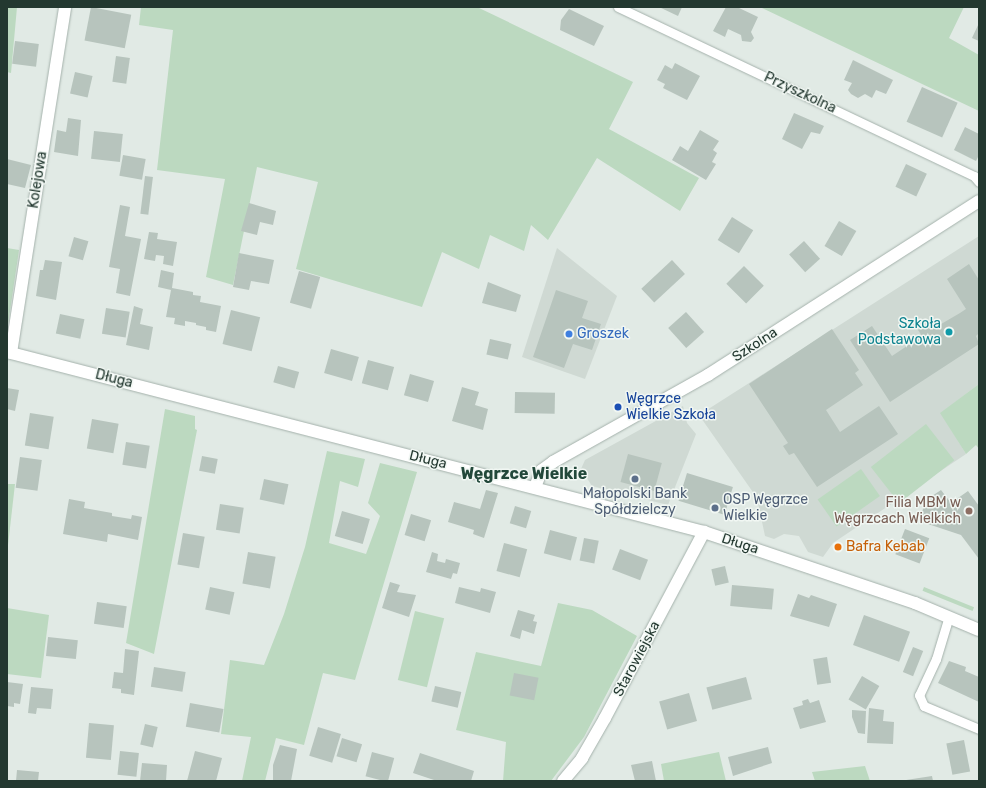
<!DOCTYPE html>
<meta charset="utf-8">
<style>
body{margin:0}
#map{position:relative;width:986px;height:788px;overflow:hidden;background:#e1eae5;font-family:Rubik,sans-serif}
div>[style]{position:absolute}
.built>*{inset:0;background:#cfd9d3}
.green>*{inset:0;background:#bcd9c0;transform-origin:0 0}
.building>*{inset:0;background:#b7c4bd;transform-origin:0 0}
.roads{filter:drop-shadow(0 0 1px #a4b1ab) drop-shadow(0 0 1px #a4b1ab)}
.lane>*{height:9px;margin:-4.5px;padding:0 4.5px;transform-origin:4.5px;border-radius:4.5px;background:#fff}
.street>*{height:12px;margin:-6px;padding:0 6px;transform-origin:6px;border-radius:6px;background:#fff}
.secondary>*{height:12px;margin:-6px;padding:0 6px;transform-origin:6px;border-radius:6px;background:#fff}
.dots>*{width:11px;height:11px;translate:-50% -50%;box-sizing:border-box;border:2px solid #f1f7f3;border-radius:50%}
span{translate:-50% -50%;white-space:nowrap;text-align:center;line-height:1.15;-webkit-text-stroke:3px #f1f7f3;paint-order:stroke}
.street-label{font-size:14px;color:#233830}
.culture-label{font-size:14px;color:#0d838f}
.right{translate:-100% -50%;text-align:right}
.shop-label{font-size:14px;color:#366cbe}
.left{translate:0 -50%;text-align:left}
.transit-label{font-size:14px;color:#164399}
.service-label{font-size:14px;color:#4e5e75}
.education-label{font-size:14px;color:#785e54}
.food-label{font-size:14px;color:#c56008}
.quarter-label{font-size:16px;color:#22483a;font-weight:700}
.frame{position:absolute;inset:0;border:8px solid #233830;pointer-events:none}
</style>
<div id="map">
<div class="built">
<i style="clip-path:polygon(979px 236px,979px 384px,941px 413px,966px 454px,833px 543px,823px 557px,808px 552px,799px 536px,784px 534px,774px 539px,765px 536px,757px 498px,699px 415px)"></i>
<i style="clip-path:polygon(557px 248px,617px 296px,585px 379px,522px 357px)"></i>
<i style="clip-path:polygon(683px 406px,687px 423px,696px 434px,668px 505px,592px 486px,581px 469px,585px 460px)"></i>
</div>
<div class="green">
<i style="clip-path:polygon(7px 7px,17px 7px,11px 73px,7px 72px)"></i>
<i style="clip-path:polygon(141px 7px,477px 7px,633px 82px,609px 129px,699px 178px,680px 211px,597px 158px,548px 240px,531px 225px,524px 251px,490px 235px,479px 269px,442px 252px,422px 307px,296px 269px,318px 182px,257px 167px,233px 285px,206px 277px,225px 179px,157px 170px,173px 30px,139px 25px)"></i>
<i style="clip-path:polygon(760px 7px,964px 7px,949px 38px,979px 55px,979px 111px)"></i>
<i style="clip-path:polygon(7px 248px,19px 250px,7px 331px)"></i>
<i style="clip-path:polygon(979px 384px,979px 449px,976px 445px,966px 454px,940px 413px)"></i>
<i style="clip-path:polygon(165px 409px,195px 416px,195px 429px,197px 430px,154px 654px,126px 643px)"></i>
<i style="left:926px;top:424px;width:46px;height:70px;rotate:52deg"></i>
<i style="clip-path:polygon(327px 451px,365px 459px,358px 487px,340px 481px,329px 543px,366px 554px,380px 516px,368px 503px,380px 463px,417px 472px,355px 680px,323px 673px,304px 745px,276px 738px,265px 781px,242px 781px,251px 737px,221px 734px,230px 660px,264px 665px,284px 614px,305px 547px)"></i>
<i style="left:861px;top:469px;width:33px;height:53px;rotate:55deg"></i>
<i style="clip-path:polygon(7px 484px,15px 484px,7px 554px)"></i>
<i style="left:924px;top:587px;width:54px;height:4px;rotate:22deg"></i>
<i style="clip-path:polygon(558px 603px,592px 610px,637px 636px,584px 737px,551px 781px,503px 781px,506px 742px,456px 730px,476px 652px,541px 666px)"></i>
<i style="clip-path:polygon(7px 608px,49px 615px,41px 678px,7px 674px)"></i>
<i style="left:415px;top:611px;width:30px;height:71px;rotate:14deg"></i>
<i style="clip-path:polygon(719px 752px,726px 781px,664px 781px,661px 764px)"></i>
<i style="clip-path:polygon(865px 766px,870px 781px,815px 781px,812px 772px)"></i>
</div>
<div class="building">
<i style="left:91px;top:7px;width:41px;height:34px;rotate:11deg"></i>
<i style="clip-path:polygon(659px 7px,682px 7px,678px 16px)"></i>
<i style="clip-path:polygon(726px 7px,737px 7px,758px 17px,751px 32px,754px 38px,751px 42px,742px 41px,741px 35px,728px 29px,725px 37px,713px 31px)"></i>
<i style="clip-path:polygon(569px 9px,604px 26px,594px 46px,560px 30px,561px 20px)"></i>
<i style="clip-path:polygon(979px 23px,979px 41px,972px 38px)"></i>
<i style="left:15px;top:41px;width:24px;height:23px;rotate:7deg"></i>
<i style="left:116px;top:56px;width:14px;height:26px;rotate:8deg"></i>
<i style="clip-path:polygon(853px 60px,893px 80px,886px 94px,876px 90px,872px 98px,865px 94px,858px 98px,851px 94px,848px 90px,852px 83px,844px 80px)"></i>
<i style="clip-path:polygon(675px 63px,700px 76px,687px 100px,663px 88px,665px 84px,657px 80px,665px 65px,672px 69px)"></i>
<i style="left:75px;top:72px;width:18px;height:22px;rotate:13deg"></i>
<i style="left:922px;top:87px;width:39px;height:38px;rotate:24deg"></i>
<i style="clip-path:polygon(794px 113px,824px 126px,820px 134px,811px 132px,802px 149px,782px 139px)"></i>
<i style="clip-path:polygon(68px 118px,81px 120px,78px 156px,54px 152px,57px 130px,66px 132px)"></i>
<i style="clip-path:polygon(965px 127px,979px 134px,979px 155px,976px 161px,954px 150px)"></i>
<i style="clip-path:polygon(700px 130px,719px 141px,713px 150px,717px 153px,712px 162px,716px 164px,706px 180px,672px 160px,680px 146px,688px 151px)"></i>
<i style="left:94px;top:131px;width:29px;height:28px;rotate:6deg"></i>
<i style="left:123px;top:155px;width:23px;height:21px;rotate:10deg"></i>
<i style="clip-path:polygon(7px 159px,31px 165px,25px 188px,7px 184px)"></i>
<i style="left:906px;top:164px;width:23px;height:25px;rotate:25deg"></i>
<i style="left:145px;top:176px;width:8px;height:38px;rotate:7deg"></i>
<i style="clip-path:polygon(249px 203px,276px 211px,273px 225px,260px 222px,257px 235px,241px 231px)"></i>
<i style="clip-path:polygon(120px 205px,130px 207px,125px 236px,141px 239px,130px 296px,116px 293px,120px 269px,109px 267px)"></i>
<i style="left:732px;top:217px;width:25px;height:27px;rotate:32deg"></i>
<i style="left:839px;top:221px;width:20px;height:29px;rotate:30deg"></i>
<i style="clip-path:polygon(149px 232px,158px 233px,157px 239px,177px 242px,173px 266px,163px 264px,164px 256px,156px 255px,155px 261px,144px 259px)"></i>
<i style="left:74px;top:237px;width:15px;height:20px;rotate:16deg"></i>
<i style="left:804px;top:241px;width:24px;height:20px;rotate:48deg"></i>
<i style="clip-path:polygon(239px 253px,274px 260px,269px 284px,251px 281px,249px 290px,233px 287px)"></i>
<i style="clip-path:polygon(45px 260px,62px 262px,56px 300px,36px 296px,40px 270px,43px 270px)"></i>
<i style="left:672px;top:260px;width:19px;height:42px;rotate:47deg"></i>
<i style="clip-path:polygon(969px 264px,979px 280px,979px 333px,976px 336px,979px 344px,890px 402px,850px 340px,872px 326px,892px 356px,922px 336px,918px 330px,931px 321px,936px 327px,960px 313px,966px 309px,947px 279px)"></i>
<i style="left:744px;top:266px;width:28px;height:25px;rotate:45deg"></i>
<i style="clip-path:polygon(161px 270px,174px 273px,172px 288px,193px 292px,193px 295px,201px 296px,200px 302px,221px 306px,216px 332px,206px 330px,206px 327px,196px 325px,196px 323px,185px 321px,185px 326px,174px 324px,175px 318px,166px 317px,171px 290px,158px 287px)"></i>
<i style="left:299px;top:271px;width:22px;height:33px;rotate:16deg"></i>
<i style="clip-path:polygon(488px 282px,521px 295px,516px 312px,482px 303px)"></i>
<i style="clip-path:polygon(556px 290px,588px 301px,582px 318px,601px 324px,592px 350px,573px 344px,564px 368px,533px 357px)"></i>
<i style="clip-path:polygon(134px 306px,143px 309px,140px 324px,153px 327px,149px 350px,126px 345px)"></i>
<i style="left:106px;top:308px;width:24px;height:26px;rotate:9deg"></i>
<i style="left:231px;top:310px;width:30px;height:35px;rotate:14deg"></i>
<i style="left:686px;top:312px;width:27px;height:24px;rotate:48deg"></i>
<i style="left:60px;top:314px;width:25px;height:20px;rotate:12deg"></i>
<i style="clip-path:polygon(832px 329px,859px 370px,855px 373px,863px 385px,826px 410px,840px 432px,879px 406px,898px 434px,817px 487px,794px 453px,789px 455px,783px 446px,788px 443px,749px 384px)"></i>
<i style="left:490px;top:339px;width:22px;height:16px;rotate:13deg"></i>
<i style="left:331px;top:349px;width:29px;height:25px;rotate:16deg"></i>
<i style="left:368px;top:360px;width:27px;height:24px;rotate:15deg"></i>
<i style="left:278px;top:366px;width:22px;height:17px;rotate:16deg"></i>
<i style="left:410px;top:374px;width:25px;height:22px;rotate:16deg"></i>
<i style="clip-path:polygon(462px 387px,479px 392px,475px 405px,488px 409px,483px 430px,452px 421px)"></i>
<i style="clip-path:polygon(7px 388px,19px 390px,15px 411px,7px 409px)"></i>
<i style="left:515px;top:392px;width:40px;height:21px;rotate:1deg"></i>
<i style="left:30px;top:413px;width:24px;height:33px;rotate:9deg"></i>
<i style="left:92px;top:419px;width:27px;height:30px;rotate:10deg"></i>
<i style="left:126px;top:442px;width:24px;height:23px;rotate:9deg"></i>
<i style="left:628px;top:454px;width:35px;height:29px;rotate:15deg"></i>
<i style="left:202px;top:456px;width:16px;height:15px;rotate:11deg"></i>
<i style="left:20px;top:457px;width:22px;height:31px;rotate:8deg"></i>
<i style="left:687px;top:473px;width:48px;height:29px;rotate:17deg"></i>
<i style="left:264px;top:479px;width:25px;height:21px;rotate:12deg"></i>
<i style="clip-path:polygon(486px 490px,498px 493px,484px 538px,473px 534px,474px 530px,448px 522px,454px 502px,480px 509px)"></i>
<i style="clip-path:polygon(941px 490px,951px 503px,968px 491px,979px 506px,979px 559px,961px 535px,919px 521px,926px 500px)"></i>
<i style="clip-path:polygon(69px 499px,85px 502px,84px 508px,112px 513px,112px 516px,131px 519px,132px 515px,142px 517px,138px 540px,108px 534px,107px 542px,63px 534px)"></i>
<i style="left:220px;top:504px;width:24px;height:26px;rotate:9deg"></i>
<i style="left:515px;top:506px;width:17px;height:18px;rotate:17deg"></i>
<i style="left:342px;top:511px;width:29px;height:26px;rotate:16deg"></i>
<i style="left:411px;top:514px;width:21px;height:22px;rotate:17deg"></i>
<i style="left:905px;top:529px;width:26px;height:27px;rotate:21deg"></i>
<i style="left:550px;top:530px;width:28px;height:24px;rotate:15deg"></i>
<i style="left:183px;top:533px;width:22px;height:32px;rotate:10deg"></i>
<i style="left:584px;top:538px;width:15px;height:23px;rotate:11deg"></i>
<i style="left:504px;top:543px;width:24px;height:29px;rotate:15deg"></i>
<i style="left:620px;top:549px;width:30px;height:22px;rotate:21deg"></i>
<i style="left:248px;top:552px;width:28px;height:32px;rotate:10deg"></i>
<i style="clip-path:polygon(432px 552px,438px 554px,437px 561px,445px 563px,446px 559px,460px 563px,457px 574px,453px 573px,451px 579px,426px 572px)"></i>
<i style="left:725px;top:566px;width:17px;height:14px;rotate:77deg"></i>
<i style="clip-path:polygon(390px 582px,400px 585px,397px 592px,416px 595px,409px 617px,382px 608px)"></i>
<i style="left:732px;top:585px;width:42px;height:21px;rotate:5deg"></i>
<i style="left:210px;top:587px;width:25px;height:23px;rotate:12deg"></i>
<i style="clip-path:polygon(459px 587px,480px 592px,481px 588px,496px 592px,490px 613px,455px 603px)"></i>
<i style="clip-path:polygon(798px 594px,809px 598px,811px 595px,837px 604px,829px 627px,790px 616px)"></i>
<i style="left:97px;top:602px;width:30px;height:22px;rotate:8deg"></i>
<i style="clip-path:polygon(518px 610px,535px 615px,533px 621px,537px 622px,534px 634px,522px 630px,520px 639px,510px 636px)"></i>
<i style="left:864px;top:615px;width:49px;height:32px;rotate:20deg"></i>
<i style="left:48px;top:637px;width:30px;height:19px;rotate:6deg"></i>
<i style="left:913px;top:647px;width:11px;height:27px;rotate:22deg"></i>
<i style="clip-path:polygon(125px 649px,139px 651px,134px 695px,121px 693px,121px 689px,112px 688px,114px 672px,123px 673px)"></i>
<i style="left:827px;top:657px;width:26px;height:14px;rotate:81deg"></i>
<i style="clip-path:polygon(949px 661px,966px 667px,965px 671px,979px 677px,979px 702px,938px 683px)"></i>
<i style="left:154px;top:667px;width:32px;height:20px;rotate:9deg"></i>
<i style="left:514px;top:673px;width:25px;height:23px;rotate:11deg"></i>
<i style="left:862px;top:676px;width:20px;height:27px;rotate:30deg"></i>
<i style="left:746px;top:677px;width:23px;height:41px;rotate:75deg"></i>
<i style="clip-path:polygon(7px 682px,23px 684px,20px 704px,14px 703px,14px 707px,7px 706px)"></i>
<i style="left:435px;top:686px;width:27px;height:16px;rotate:13deg"></i>
<i style="clip-path:polygon(31px 687px,53px 689px,51px 709px,37px 708px,36px 714px,28px 713px)"></i>
<i style="left:689px;top:693px;width:29px;height:31px;rotate:74deg"></i>
<i style="clip-path:polygon(808px 699px,810px 703px,819px 700px,826px 722px,800px 729px,793px 708px,803px 705px,802px 701px)"></i>
<i style="left:190px;top:703px;width:34px;height:24px;rotate:10deg"></i>
<i style="clip-path:polygon(869px 708px,884px 710px,883px 721px,894px 722px,893px 744px,867px 743px)"></i>
<i style="clip-path:polygon(852px 710px,866px 711px,865px 734px,858px 733px,852px 717px)"></i>
<i style="left:89px;top:723px;width:25px;height:35px;rotate:5deg"></i>
<i style="left:145px;top:724px;width:13px;height:21px;rotate:13deg"></i>
<i style="left:318px;top:727px;width:24px;height:30px;rotate:17deg"></i>
<i style="left:342px;top:738px;width:21px;height:19px;rotate:17deg"></i>
<i style="left:964px;top:740px;width:32px;height:18px;rotate:79deg"></i>
<i style="clip-path:polygon(280px 745px,297px 749px,291px 781px,273px 781px,273px 765px)"></i>
<i style="clip-path:polygon(768px 747px,772px 763px,733px 776px,728px 757px)"></i>
<i style="left:120px;top:751px;width:19px;height:24px;rotate:6deg"></i>
<i style="clip-path:polygon(195px 751px,222px 758px,216px 781px,187px 781px)"></i>
<i style="left:372px;top:752px;width:23px;height:25px;rotate:15deg"></i>
<i style="clip-path:polygon(420px 753px,474px 771px,471px 781px,437px 781px,413px 773px)"></i>
<i style="clip-path:polygon(652px 761px,656px 781px,635px 781px,631px 765px)"></i>
<i style="clip-path:polygon(142px 763px,167px 765px,166px 781px,140px 781px)"></i>
<i style="clip-path:polygon(17px 770px,39px 772px,38px 781px,16px 781px)"></i>
<i style="clip-path:polygon(932px 776px,933px 781px,906px 781px,906px 780px)"></i>
</div>
<div class="roads">
<div class="lane">
<i style="left:618px;top:7px;width:394px;rotate:25.4deg"></i>
<i style="left:974px;top:176px;width:8px;rotate:50deg"></i>
<i style="left:949px;top:616px;width:45px;rotate:106.8deg"></i>
<i style="left:936px;top:659px;width:40px;rotate:115deg"></i>
<i style="left:919px;top:695px;width:12px;rotate:66deg"></i>
<i style="left:924px;top:706px;width:60px;rotate:22.7deg"></i>
</div>
<div class="street">
<i style="left:11px;top:353px;width:350px;rotate:-81.1deg"></i>
<i style="left:563px;top:781px;width:30px;rotate:-50deg"></i>
<i style="left:582px;top:758px;width:46px;rotate:-60.1deg"></i>
<i style="left:605px;top:718px;width:211px;rotate:-62deg"></i>
</div>
<div class="secondary">
<i style="left:7px;top:352px;width:720px;rotate:14.48deg"></i>
<i style="left:704px;top:532px;width:223px;rotate:18.6deg"></i>
<i style="left:915px;top:603px;width:69px;rotate:22.9deg"></i>
<i style="left:535px;top:487px;width:18px;rotate:-68deg"></i>
<i style="left:542px;top:470px;width:14px;rotate:-36deg"></i>
<i style="left:553px;top:462px;width:178px;rotate:-29.3deg"></i>
<i style="left:708px;top:375px;width:322px;rotate:-32.7deg"></i>
</div>
</div>
<div class="dots">
<i style="left:949px;top:332px;background:#0f9aa8"></i>
<i style="left:569px;top:334px;background:#3f7fe0"></i>
<i style="left:618px;top:407px;background:#1a4fb4"></i>
<i style="left:635px;top:479px;background:#5c6f8a"></i>
<i style="left:715px;top:508px;background:#5c6f8a"></i>
<i style="left:969px;top:511px;background:#8d6e63"></i>
<i style="left:838px;top:547px;background:#e8710a"></i>
</div>
<div class="street-label">
<span style="left:800px;top:93px;rotate:25deg">Przyszkolna</span>
<span style="left:38px;top:180px;rotate:-81deg">Kolejowa</span>
<span style="left:755px;top:345px;rotate:-33deg">Szkolna</span>
<span style="left:114px;top:379px;rotate:14deg">Długa</span>
<span style="left:428px;top:460px;rotate:14deg">Długa</span>
<span style="left:740px;top:544px;rotate:18deg">Długa</span>
<span style="left:637px;top:659px;rotate:-62deg">Starowiejska</span>
</div>
<div class="culture-label">
<span class="right" style="left:941px;top:332px">Szkoła<br>Podstawowa</span>
</div>
<div class="shop-label">
<span class="left" style="left:577px;top:334px">Groszek</span>
</div>
<div class="transit-label">
<span class="left" style="left:626px;top:407px">Węgrzce<br>Wielkie Szkoła</span>
</div>
<div class="service-label">
<span style="left:635px;top:502px">Małopolski Bank<br>Spółdzielczy</span>
<span class="left" style="left:723px;top:508px">OSP Węgrzce<br>Wielkie</span>
</div>
<div class="education-label">
<span class="right" style="left:961px;top:511px">Filia MBM w<br>Węgrzcach Wielkich</span>
</div>
<div class="food-label">
<span class="left" style="left:846px;top:547px">Bafra Kebab</span>
</div>
<div class="quarter-label">
<span style="left:524px;top:474px">Węgrzce Wielkie</span>
</div>
<div class="frame"></div>
</div>
